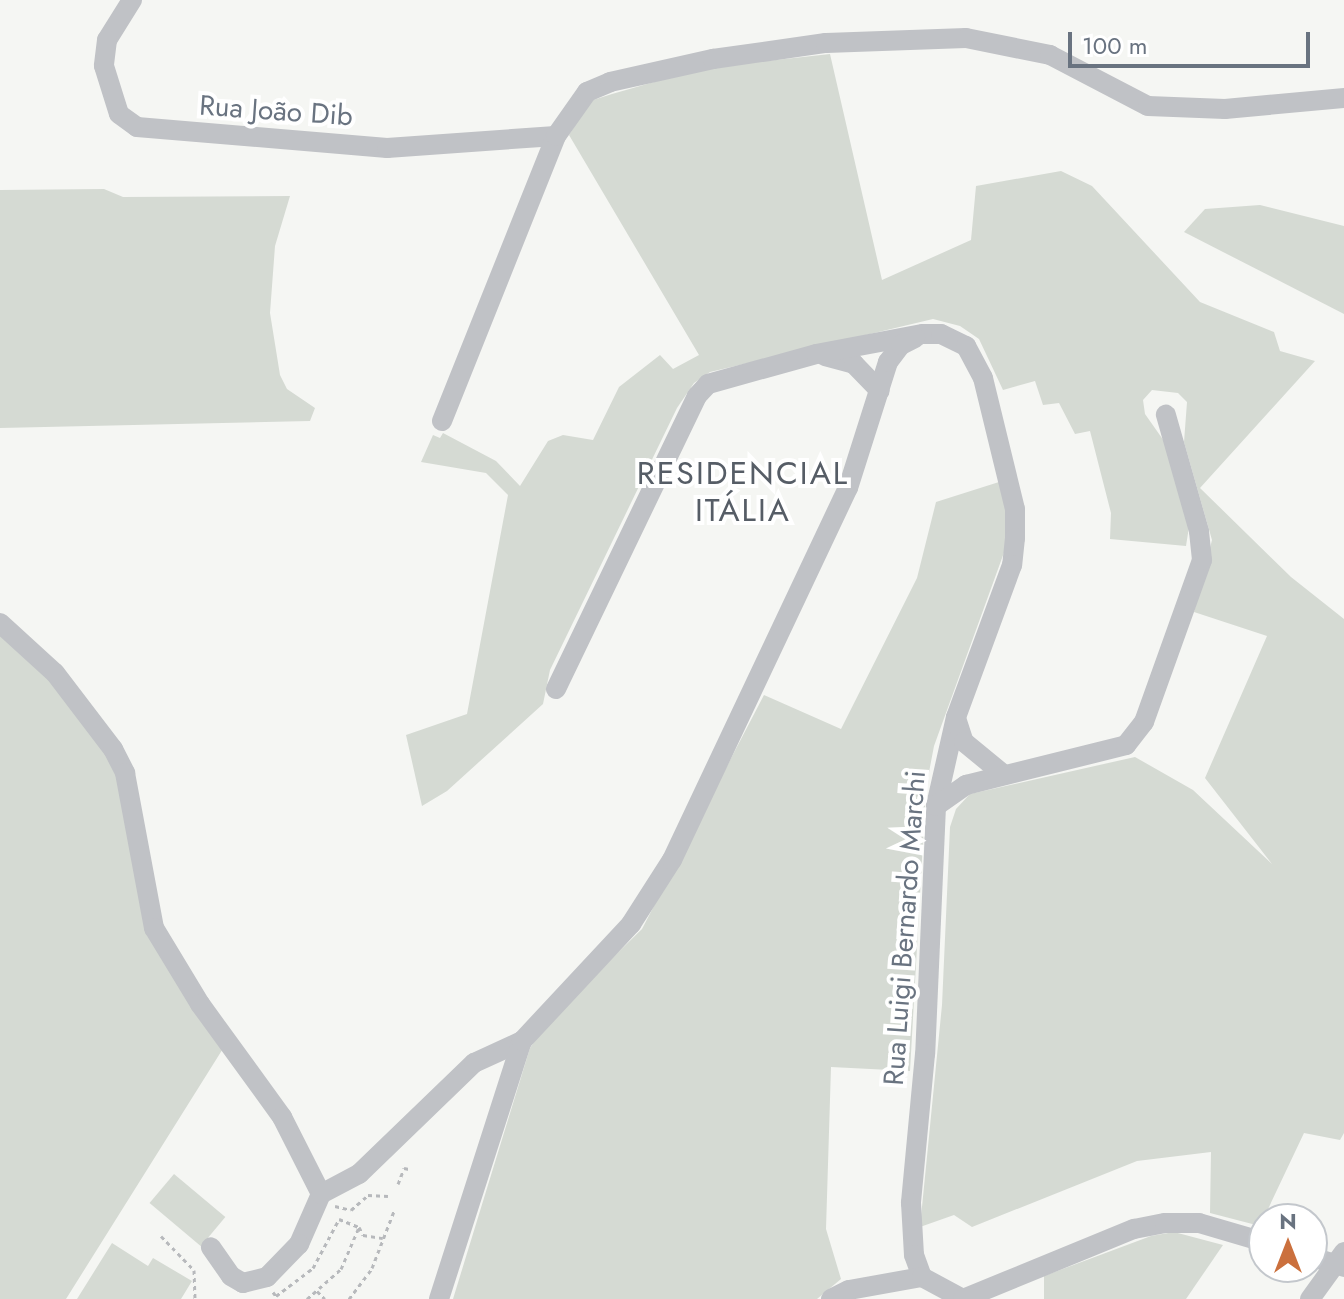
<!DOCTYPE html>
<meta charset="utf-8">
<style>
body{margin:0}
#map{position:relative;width:1344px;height:1299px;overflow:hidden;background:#f5f6f3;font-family:Jost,sans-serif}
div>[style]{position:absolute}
.green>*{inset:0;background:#d5dad3;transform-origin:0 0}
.path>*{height:3px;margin-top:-1.5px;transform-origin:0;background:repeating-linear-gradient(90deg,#b7b9bc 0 4px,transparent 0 8px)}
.minor>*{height:20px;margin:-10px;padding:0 10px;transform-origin:10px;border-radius:10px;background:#c0c2c6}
span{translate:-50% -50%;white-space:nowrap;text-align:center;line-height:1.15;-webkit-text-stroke:8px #fff;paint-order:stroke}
.street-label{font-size:28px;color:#697380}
.quarter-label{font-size:32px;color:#565d66;letter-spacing:2px}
.north{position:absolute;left:1248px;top:1203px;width:80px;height:80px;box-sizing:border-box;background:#fff;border:2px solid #c3c7cc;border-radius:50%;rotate:0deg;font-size:22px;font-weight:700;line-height:32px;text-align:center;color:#697380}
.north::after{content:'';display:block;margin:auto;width:28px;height:36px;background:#cb703d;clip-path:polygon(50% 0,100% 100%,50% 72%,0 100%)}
.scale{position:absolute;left:1068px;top:32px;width:242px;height:36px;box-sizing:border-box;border:4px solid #697380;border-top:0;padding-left:10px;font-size:24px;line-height:28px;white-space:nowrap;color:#697380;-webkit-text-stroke:6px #fff;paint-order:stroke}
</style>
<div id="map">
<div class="green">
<i style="clip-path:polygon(830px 54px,882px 280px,971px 240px,976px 186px,1061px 171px,1092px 186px,1200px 302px,1274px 332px,1280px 351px,1315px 361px,1200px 488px,1291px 577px,1344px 619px,1344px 1133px,1340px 1140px,1304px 1133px,1260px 1226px,1210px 1213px,1211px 1152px,1137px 1161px,972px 1227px,954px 1215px,920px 1227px,942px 1005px,950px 827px,956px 809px,970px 794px,1135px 757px,1193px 790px,1272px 864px,1205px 778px,1267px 636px,1194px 612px,1212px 540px,1184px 442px,1187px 402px,1178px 393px,1152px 390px,1143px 400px,1145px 414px,1164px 441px,1189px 527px,1186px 546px,1110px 539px,1111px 513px,1090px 431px,1075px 434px,1059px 403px,1043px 405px,1035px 381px,1003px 390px,979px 339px,960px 326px,933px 319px,710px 372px,694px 383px,677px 408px,550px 670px,543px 704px,447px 791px,422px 806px,406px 735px,467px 714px,508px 495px,486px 473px,421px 462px,433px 435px,440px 438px,443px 433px,496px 461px,520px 486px,548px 441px,563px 435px,593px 440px,619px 387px,660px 355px,673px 369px,699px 355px,569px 135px,590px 101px,612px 94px,703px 68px)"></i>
<i style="clip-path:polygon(104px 189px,123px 197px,290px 196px,275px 246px,270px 313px,280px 375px,287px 389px,315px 408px,310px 421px,0 428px,0 190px)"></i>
<i style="clip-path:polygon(1260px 205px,1344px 226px,1344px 314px,1184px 232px,1205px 209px)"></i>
<i style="clip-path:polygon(999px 482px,1008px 511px,1006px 547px,934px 746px,926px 788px,910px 1071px,831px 1067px,826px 1229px,841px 1279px,817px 1299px,453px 1299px,530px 1048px,548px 1021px,642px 929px,764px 695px,841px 729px,917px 578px,936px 502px)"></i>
<i style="clip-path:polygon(0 628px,25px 649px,111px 751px,151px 930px,224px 1047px,66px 1299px,0 1299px)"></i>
<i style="left:174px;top:1174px;width:67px;height:38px;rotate:40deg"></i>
<i style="clip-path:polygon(1174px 1232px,1223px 1245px,1186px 1299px,1044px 1299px,1044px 1276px,1151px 1236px)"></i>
<i style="clip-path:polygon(112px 1243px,148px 1266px,153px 1258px,192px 1281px,181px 1299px,77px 1299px)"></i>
</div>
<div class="path">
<i style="left:398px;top:1184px;width:17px;rotate:-69deg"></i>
<i style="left:404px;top:1168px;width:5px;rotate:11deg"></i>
<i style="left:335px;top:1206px;width:16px;rotate:14deg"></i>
<i style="left:351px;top:1210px;width:23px;rotate:-41deg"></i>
<i style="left:368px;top:1195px;width:20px;rotate:3deg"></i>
<i style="left:161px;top:1236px;width:47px;rotate:45.9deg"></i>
<i style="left:194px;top:1270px;width:29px;rotate:88deg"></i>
<i style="left:317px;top:1291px;width:11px;rotate:45deg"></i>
<i style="left:273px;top:1292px;width:5px;rotate:53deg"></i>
<i style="left:276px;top:1296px;width:46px;rotate:-37.1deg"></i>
<i style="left:313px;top:1268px;width:55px;rotate:-62deg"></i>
<i style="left:339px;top:1219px;width:22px;rotate:22deg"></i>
<i style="left:359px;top:1227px;width:9px;rotate:63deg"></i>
<i style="left:363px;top:1235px;width:20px;rotate:9deg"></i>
<i style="left:307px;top:1299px;width:45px;rotate:-41.4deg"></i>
<i style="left:341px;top:1269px;width:46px;rotate:-66.8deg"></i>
<i style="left:349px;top:1299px;width:39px;rotate:-53deg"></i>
<i style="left:372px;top:1268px;width:61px;rotate:-68.9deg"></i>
</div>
<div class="minor">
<i style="left:132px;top:0;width:47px;rotate:122deg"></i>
<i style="left:107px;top:40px;width:26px;rotate:97deg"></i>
<i style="left:104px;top:66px;width:50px;rotate:72.6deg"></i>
<i style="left:119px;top:114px;width:22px;rotate:36deg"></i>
<i style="left:137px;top:127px;width:251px;rotate:4.8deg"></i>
<i style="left:387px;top:148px;width:169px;rotate:-4.1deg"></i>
<i style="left:825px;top:356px;width:30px;rotate:15deg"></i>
<i style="left:854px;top:364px;width:37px;rotate:46deg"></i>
<i style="left:442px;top:421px;width:307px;rotate:-68.2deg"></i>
<i style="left:556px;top:136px;width:54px;rotate:-54.8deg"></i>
<i style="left:587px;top:92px;width:25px;rotate:-23deg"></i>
<i style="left:610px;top:82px;width:106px;rotate:-12.6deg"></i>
<i style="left:713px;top:59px;width:114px;rotate:-8.1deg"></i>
<i style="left:826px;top:43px;width:140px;rotate:-2deg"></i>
<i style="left:966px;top:38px;width:86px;rotate:11.4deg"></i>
<i style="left:1050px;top:55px;width:110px;rotate:27.5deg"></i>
<i style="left:1148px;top:106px;width:77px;rotate:2.2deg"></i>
<i style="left:1225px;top:109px;width:120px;rotate:-5.3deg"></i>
<i style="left:0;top:623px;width:74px;rotate:42.3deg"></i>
<i style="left:55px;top:673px;width:96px;rotate:52.7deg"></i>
<i style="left:113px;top:749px;width:27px;rotate:63deg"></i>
<i style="left:125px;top:773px;width:158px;rotate:79.4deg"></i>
<i style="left:154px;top:928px;width:89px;rotate:58.8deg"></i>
<i style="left:200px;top:1004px;width:140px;rotate:54deg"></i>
<i style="left:282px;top:1117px;width:86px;rotate:63.1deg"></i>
<i style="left:321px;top:1194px;width:55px;rotate:113.7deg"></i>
<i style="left:299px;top:1244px;width:46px;rotate:134.1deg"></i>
<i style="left:267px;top:1277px;width:25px;rotate:166deg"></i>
<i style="left:243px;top:1283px;width:14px;rotate:-150deg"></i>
<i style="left:231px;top:1276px;width:35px;rotate:-125deg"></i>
<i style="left:556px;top:689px;width:325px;rotate:-64.3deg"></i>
<i style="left:697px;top:396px;width:16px;rotate:-47deg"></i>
<i style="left:708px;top:384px;width:112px;rotate:-15.5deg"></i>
<i style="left:816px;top:354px;width:109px;rotate:-10.6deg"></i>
<i style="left:923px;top:334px;width:18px"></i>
<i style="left:941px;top:334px;width:28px;rotate:26deg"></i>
<i style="left:966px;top:346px;width:36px;rotate:62deg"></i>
<i style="left:983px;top:378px;width:135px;rotate:76.3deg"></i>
<i style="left:1015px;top:509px;width:29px;rotate:90deg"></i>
<i style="left:1015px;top:538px;width:27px;rotate:96deg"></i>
<i style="left:1012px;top:565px;width:162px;rotate:110.2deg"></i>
<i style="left:956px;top:717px;width:91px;rotate:102.7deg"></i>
<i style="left:936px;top:806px;width:248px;rotate:92.5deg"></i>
<i style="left:925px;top:1054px;width:150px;rotate:95.4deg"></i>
<i style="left:911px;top:1203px;width:52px;rotate:86.7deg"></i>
<i style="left:914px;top:1255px;width:23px;rotate:70deg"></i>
<i style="left:956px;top:718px;width:25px;rotate:72deg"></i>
<i style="left:964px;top:742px;width:50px;rotate:39.4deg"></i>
<i style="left:936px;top:806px;width:37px;rotate:-35deg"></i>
<i style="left:966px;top:785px;width:165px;rotate:-14deg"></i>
<i style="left:1126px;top:745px;width:29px;rotate:-52deg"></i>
<i style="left:1144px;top:722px;width:172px;rotate:-70.3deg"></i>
<i style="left:1202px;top:560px;width:29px;rotate:-96deg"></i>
<i style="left:1199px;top:531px;width:121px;rotate:-105.9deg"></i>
<i style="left:321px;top:1194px;width:43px;rotate:-27.8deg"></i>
<i style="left:359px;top:1174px;width:160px;rotate:-44deg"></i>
<i style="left:474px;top:1063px;width:53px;rotate:-24.6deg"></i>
<i style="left:1312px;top:1257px;width:34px;rotate:17deg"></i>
<i style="left:439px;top:1299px;width:271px;rotate:-72.2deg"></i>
<i style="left:522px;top:1041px;width:160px;rotate:-47deg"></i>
<i style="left:631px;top:924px;width:76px;rotate:-57.4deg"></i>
<i style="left:672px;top:860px;width:412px;rotate:-64.7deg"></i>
<i style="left:848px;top:488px;width:132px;rotate:-72.4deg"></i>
<i style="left:888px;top:362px;width:21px;rotate:-53deg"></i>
<i style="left:901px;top:345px;width:16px;rotate:-27deg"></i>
<i style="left:831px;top:1299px;width:20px;rotate:-27deg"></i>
<i style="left:849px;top:1290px;width:74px;rotate:-10.1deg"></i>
<i style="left:922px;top:1277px;width:47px;rotate:28.2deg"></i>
<i style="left:963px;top:1299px;width:185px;rotate:-22.3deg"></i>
<i style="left:1134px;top:1229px;width:32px;rotate:-11deg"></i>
<i style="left:1165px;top:1223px;width:34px"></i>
<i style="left:1199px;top:1223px;width:68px;rotate:16.3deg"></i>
<i style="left:1310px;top:1299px;width:58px;rotate:-54.1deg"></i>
</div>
<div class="street-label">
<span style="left:276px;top:111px;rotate:4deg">Rua João Dib</span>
<span style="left:905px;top:928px;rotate:-86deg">Rua Luigi Bernardo Marchi</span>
</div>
<div class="quarter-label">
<span style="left:743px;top:492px">RESIDENCIAL<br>ITÁLIA</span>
</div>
<div class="north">N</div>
<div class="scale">100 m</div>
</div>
